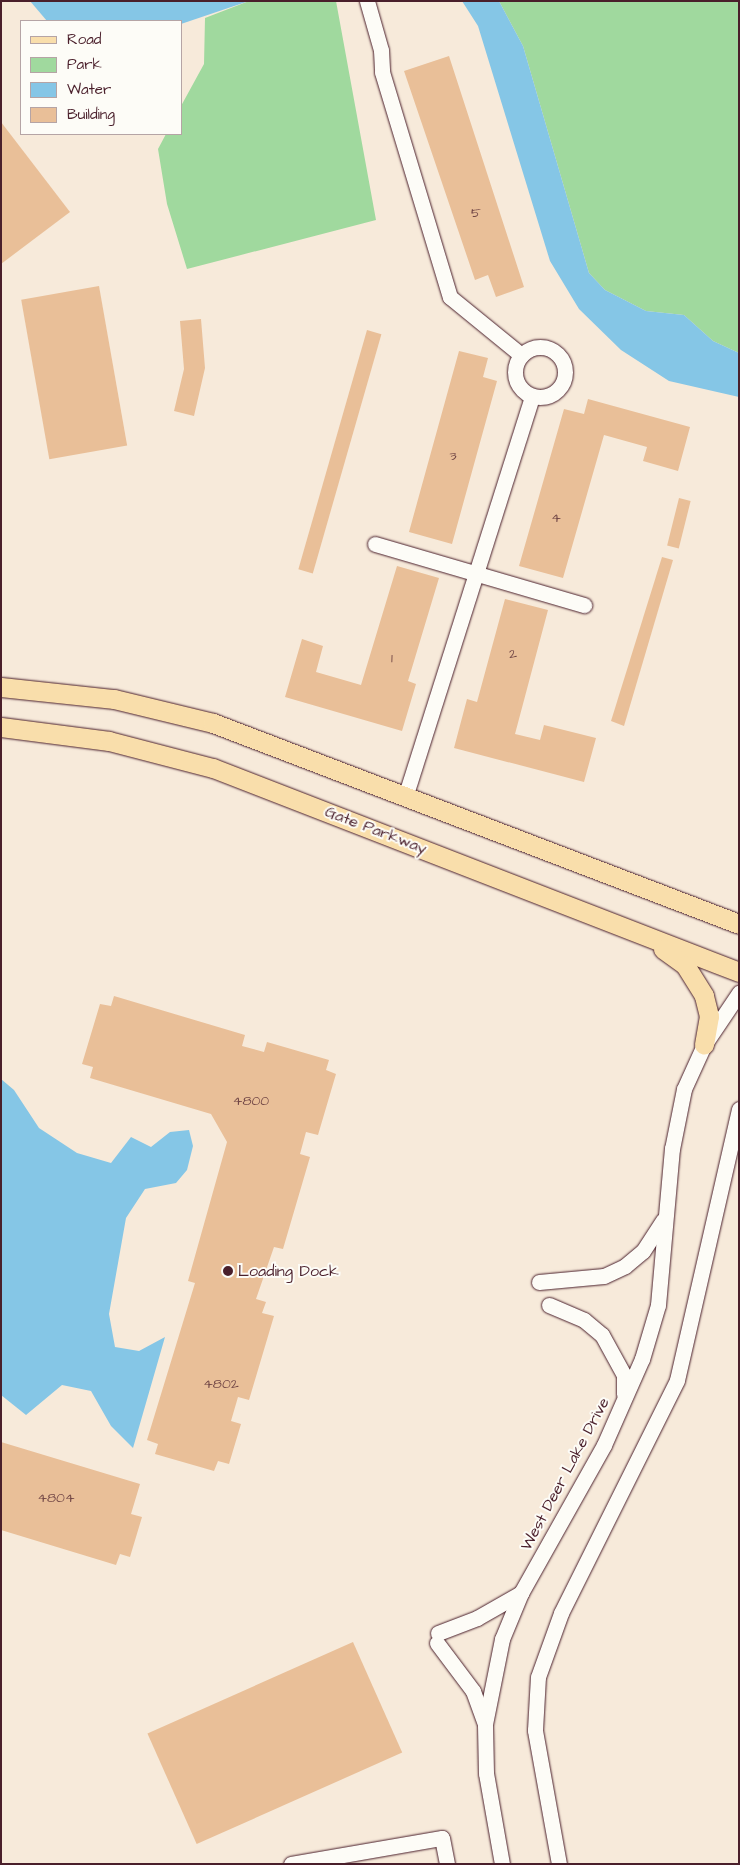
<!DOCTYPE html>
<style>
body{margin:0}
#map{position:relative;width:740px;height:1865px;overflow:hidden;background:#f7eada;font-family:"Architects Daughter",sans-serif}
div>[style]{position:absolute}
.green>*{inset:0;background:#a0d99e}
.water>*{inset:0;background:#85c6e6}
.building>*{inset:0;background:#e9bf98;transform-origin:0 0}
.roads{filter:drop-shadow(0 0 1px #4a1f2b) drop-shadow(0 0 1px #4a1f2b)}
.minor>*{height:15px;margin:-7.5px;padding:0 7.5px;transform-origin:7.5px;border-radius:7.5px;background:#fdfcf7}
.minor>.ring{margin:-7.5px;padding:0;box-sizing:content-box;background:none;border:15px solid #fdfcf7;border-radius:50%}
.major>*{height:19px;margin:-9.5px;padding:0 9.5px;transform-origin:9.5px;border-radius:9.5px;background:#f9deab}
.dots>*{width:14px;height:14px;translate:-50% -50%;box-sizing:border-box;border:2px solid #fdfcf7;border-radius:50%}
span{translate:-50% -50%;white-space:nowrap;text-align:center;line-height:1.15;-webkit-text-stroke:4px #fdfcf7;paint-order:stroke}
.number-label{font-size:14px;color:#724746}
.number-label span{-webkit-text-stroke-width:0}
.street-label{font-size:16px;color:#4a1f2b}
.poi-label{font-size:16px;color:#4a1f2b}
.left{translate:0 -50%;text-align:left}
.frame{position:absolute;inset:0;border:2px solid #4a1f2b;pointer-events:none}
.legend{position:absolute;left:20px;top:20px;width:162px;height:115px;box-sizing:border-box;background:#fdfcf7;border:1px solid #b5a4a5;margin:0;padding:6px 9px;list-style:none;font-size:15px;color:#4a1f2b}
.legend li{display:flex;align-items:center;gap:10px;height:25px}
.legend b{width:25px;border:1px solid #b5a4a5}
</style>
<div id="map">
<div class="green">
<i style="clip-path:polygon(249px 1px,336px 1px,376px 220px,187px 269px,167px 204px,158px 149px,166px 134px,181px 134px,181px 106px,204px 64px,205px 18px)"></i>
<i style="clip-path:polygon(499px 1px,739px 1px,739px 353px,713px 341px,684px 315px,646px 311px,605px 290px,589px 273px,523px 46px)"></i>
</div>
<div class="water">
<i style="clip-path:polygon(30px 1px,249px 1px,181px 24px,47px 21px)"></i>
<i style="clip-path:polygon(462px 1px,499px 1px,523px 46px,589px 273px,605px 290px,646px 311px,684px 315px,713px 341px,739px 353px,739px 397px,669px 381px,621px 350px,579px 309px,550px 261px,478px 26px)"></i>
<i style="clip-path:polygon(1px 1079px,14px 1090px,39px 1128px,77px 1153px,111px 1163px,131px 1137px,151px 1147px,170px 1132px,189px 1130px,193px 1146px,187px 1170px,176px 1183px,145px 1189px,126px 1218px,109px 1314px,115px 1347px,139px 1351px,165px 1337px,133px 1448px,111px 1426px,91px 1391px,62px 1385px,26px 1415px,1px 1395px)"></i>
</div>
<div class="building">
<i style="clip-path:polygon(449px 56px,524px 287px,496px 297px,488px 275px,475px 280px,404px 71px)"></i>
<i style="clip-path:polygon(1px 122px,70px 212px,1px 264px)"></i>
<i style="left:99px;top:286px;width:162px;height:79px;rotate:80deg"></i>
<i style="clip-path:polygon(201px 319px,205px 368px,194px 416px,174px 411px,184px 369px,180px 321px)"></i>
<i style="left:367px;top:330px;width:15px;height:249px;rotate:16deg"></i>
<i style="clip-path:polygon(459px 351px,488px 358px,483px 377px,497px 381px,452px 544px,409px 532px)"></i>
<i style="clip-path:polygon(588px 399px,690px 427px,678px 471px,643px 461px,647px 447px,604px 435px,563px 578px,519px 566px,564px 409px,584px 414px)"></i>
<i style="left:679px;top:498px;width:12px;height:49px;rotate:14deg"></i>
<i style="clip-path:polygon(662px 557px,673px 560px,624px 726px,611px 721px)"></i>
<i style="clip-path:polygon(397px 566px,439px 578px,408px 681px,416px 684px,402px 731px,285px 697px,302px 639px,323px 646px,316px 672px,361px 685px)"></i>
<i style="clip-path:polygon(505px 599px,548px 610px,515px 734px,540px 740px,544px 725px,596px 738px,584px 782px,454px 748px,467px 699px,477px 702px)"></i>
<i style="clip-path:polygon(114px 996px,245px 1035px,242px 1046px,264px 1052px,267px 1042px,329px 1060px,326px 1070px,336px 1074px,318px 1135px,306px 1132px,300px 1154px,310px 1157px,283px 1249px,274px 1247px,256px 1299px,266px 1302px,262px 1313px,274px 1316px,249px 1400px,238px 1397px,231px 1421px,241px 1424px,229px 1464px,218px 1461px,214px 1471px,155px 1454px,158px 1444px,147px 1440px,195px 1283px,188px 1281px,227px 1142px,211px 1114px,90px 1078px,93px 1067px,82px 1064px,100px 1004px,111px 1006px)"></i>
<i style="clip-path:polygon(1px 1442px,140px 1484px,131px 1514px,142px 1517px,130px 1557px,120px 1554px,116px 1565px,1px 1530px)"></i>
<i style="left:353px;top:1642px;width:121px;height:225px;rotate:66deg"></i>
</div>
<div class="roads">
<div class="minor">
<i style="left:367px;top:1px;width:51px;rotate:74.1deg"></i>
<i style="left:381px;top:50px;width:22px;rotate:87deg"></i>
<i style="left:382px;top:72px;width:235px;rotate:73.2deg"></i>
<i style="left:450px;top:297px;width:92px;rotate:39.2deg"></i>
<i class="ring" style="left:515px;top:347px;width:35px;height:35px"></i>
<i style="left:375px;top:544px;width:218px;rotate:16.3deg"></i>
<i style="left:406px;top:794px;width:417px;rotate:-72.4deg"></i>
<i style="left:539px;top:1282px;width:65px;rotate:-5.3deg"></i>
<i style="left:604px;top:1276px;width:23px;rotate:-25deg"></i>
<i style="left:625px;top:1266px;width:23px;rotate:-40deg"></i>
<i style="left:643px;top:1251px;width:37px;rotate:-57deg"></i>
<i style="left:549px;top:1305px;width:38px;rotate:23deg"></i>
<i style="left:584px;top:1320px;width:23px;rotate:40deg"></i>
<i style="left:602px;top:1335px;width:46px;rotate:61.2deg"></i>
<i style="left:624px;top:1375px;width:19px;rotate:90deg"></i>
<i style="left:438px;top:1633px;width:42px;rotate:-21deg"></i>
<i style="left:477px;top:1618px;width:51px;rotate:-29.6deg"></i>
<i style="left:437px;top:1643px;width:60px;rotate:53.1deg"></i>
<i style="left:473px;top:1691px;width:35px;rotate:70deg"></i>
<i style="left:291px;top:1864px;width:153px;rotate:-9.8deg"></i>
<i style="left:442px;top:1838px;width:26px;rotate:79deg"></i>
<i style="left:502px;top:1864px;width:92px;rotate:-100deg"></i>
<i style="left:486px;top:1773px;width:49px;rotate:-91.2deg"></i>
<i style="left:485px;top:1724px;width:87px;rotate:-78.7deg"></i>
<i style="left:502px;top:1639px;width:50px;rotate:-67.6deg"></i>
<i style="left:521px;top:1593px;width:170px;rotate:-60.7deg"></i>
<i style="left:604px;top:1445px;width:94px;rotate:-66.2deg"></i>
<i style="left:642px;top:1359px;width:56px;rotate:-73.5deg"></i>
<i style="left:658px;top:1305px;width:157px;rotate:-84.9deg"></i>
<i style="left:672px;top:1149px;width:61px;rotate:-78.7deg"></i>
<i style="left:684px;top:1089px;width:48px;rotate:-65.6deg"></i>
<i style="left:704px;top:1045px;width:63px;rotate:-56.1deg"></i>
<i style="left:559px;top:1864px;width:136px;rotate:-100.2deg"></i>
<i style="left:535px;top:1730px;width:53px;rotate:-86.8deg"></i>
<i style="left:538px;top:1677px;width:68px;rotate:-70.2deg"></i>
<i style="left:561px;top:1613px;width:260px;rotate:-63.5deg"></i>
<i style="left:677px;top:1380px;width:278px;rotate:-77.1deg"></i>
</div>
<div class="major">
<i style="left:1px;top:687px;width:114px;rotate:6.1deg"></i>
<i style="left:114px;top:699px;width:102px;rotate:13.6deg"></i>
<i style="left:213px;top:723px;width:563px;rotate:20.91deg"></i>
<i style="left:1px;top:727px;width:109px;rotate:7.4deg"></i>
<i style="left:109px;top:741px;width:107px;rotate:14.6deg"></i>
<i style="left:213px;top:768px;width:564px;rotate:21.2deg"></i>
<i style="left:663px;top:949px;width:27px;rotate:36deg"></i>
<i style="left:685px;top:965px;width:36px;rotate:58deg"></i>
<i style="left:704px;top:996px;width:21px;rotate:76deg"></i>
<i style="left:709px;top:1016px;width:29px;rotate:100deg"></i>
</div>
</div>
<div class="dots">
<i style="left:228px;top:1271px;background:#4a1f2b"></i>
</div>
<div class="number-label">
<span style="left:476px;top:213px">5</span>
<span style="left:453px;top:456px">3</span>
<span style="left:556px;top:518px">4</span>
<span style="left:513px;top:654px">2</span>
<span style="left:392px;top:658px">1</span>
<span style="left:251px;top:1101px">4800</span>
<span style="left:221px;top:1384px">4802</span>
<span style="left:56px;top:1498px">4804</span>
</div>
<div class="street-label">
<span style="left:376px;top:830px;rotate:21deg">Gate Parkway</span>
<span style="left:565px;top:1474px;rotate:-62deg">West Deer Lake Drive</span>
</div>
<div class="poi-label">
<span class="left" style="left:238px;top:1271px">Loading Dock</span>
</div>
<div class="frame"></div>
<ul class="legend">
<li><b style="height:6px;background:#f9deab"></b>Road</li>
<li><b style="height:14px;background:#a0d99e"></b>Park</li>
<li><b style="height:14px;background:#85c6e6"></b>Water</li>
<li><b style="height:14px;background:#e9bf98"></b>Building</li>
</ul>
</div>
